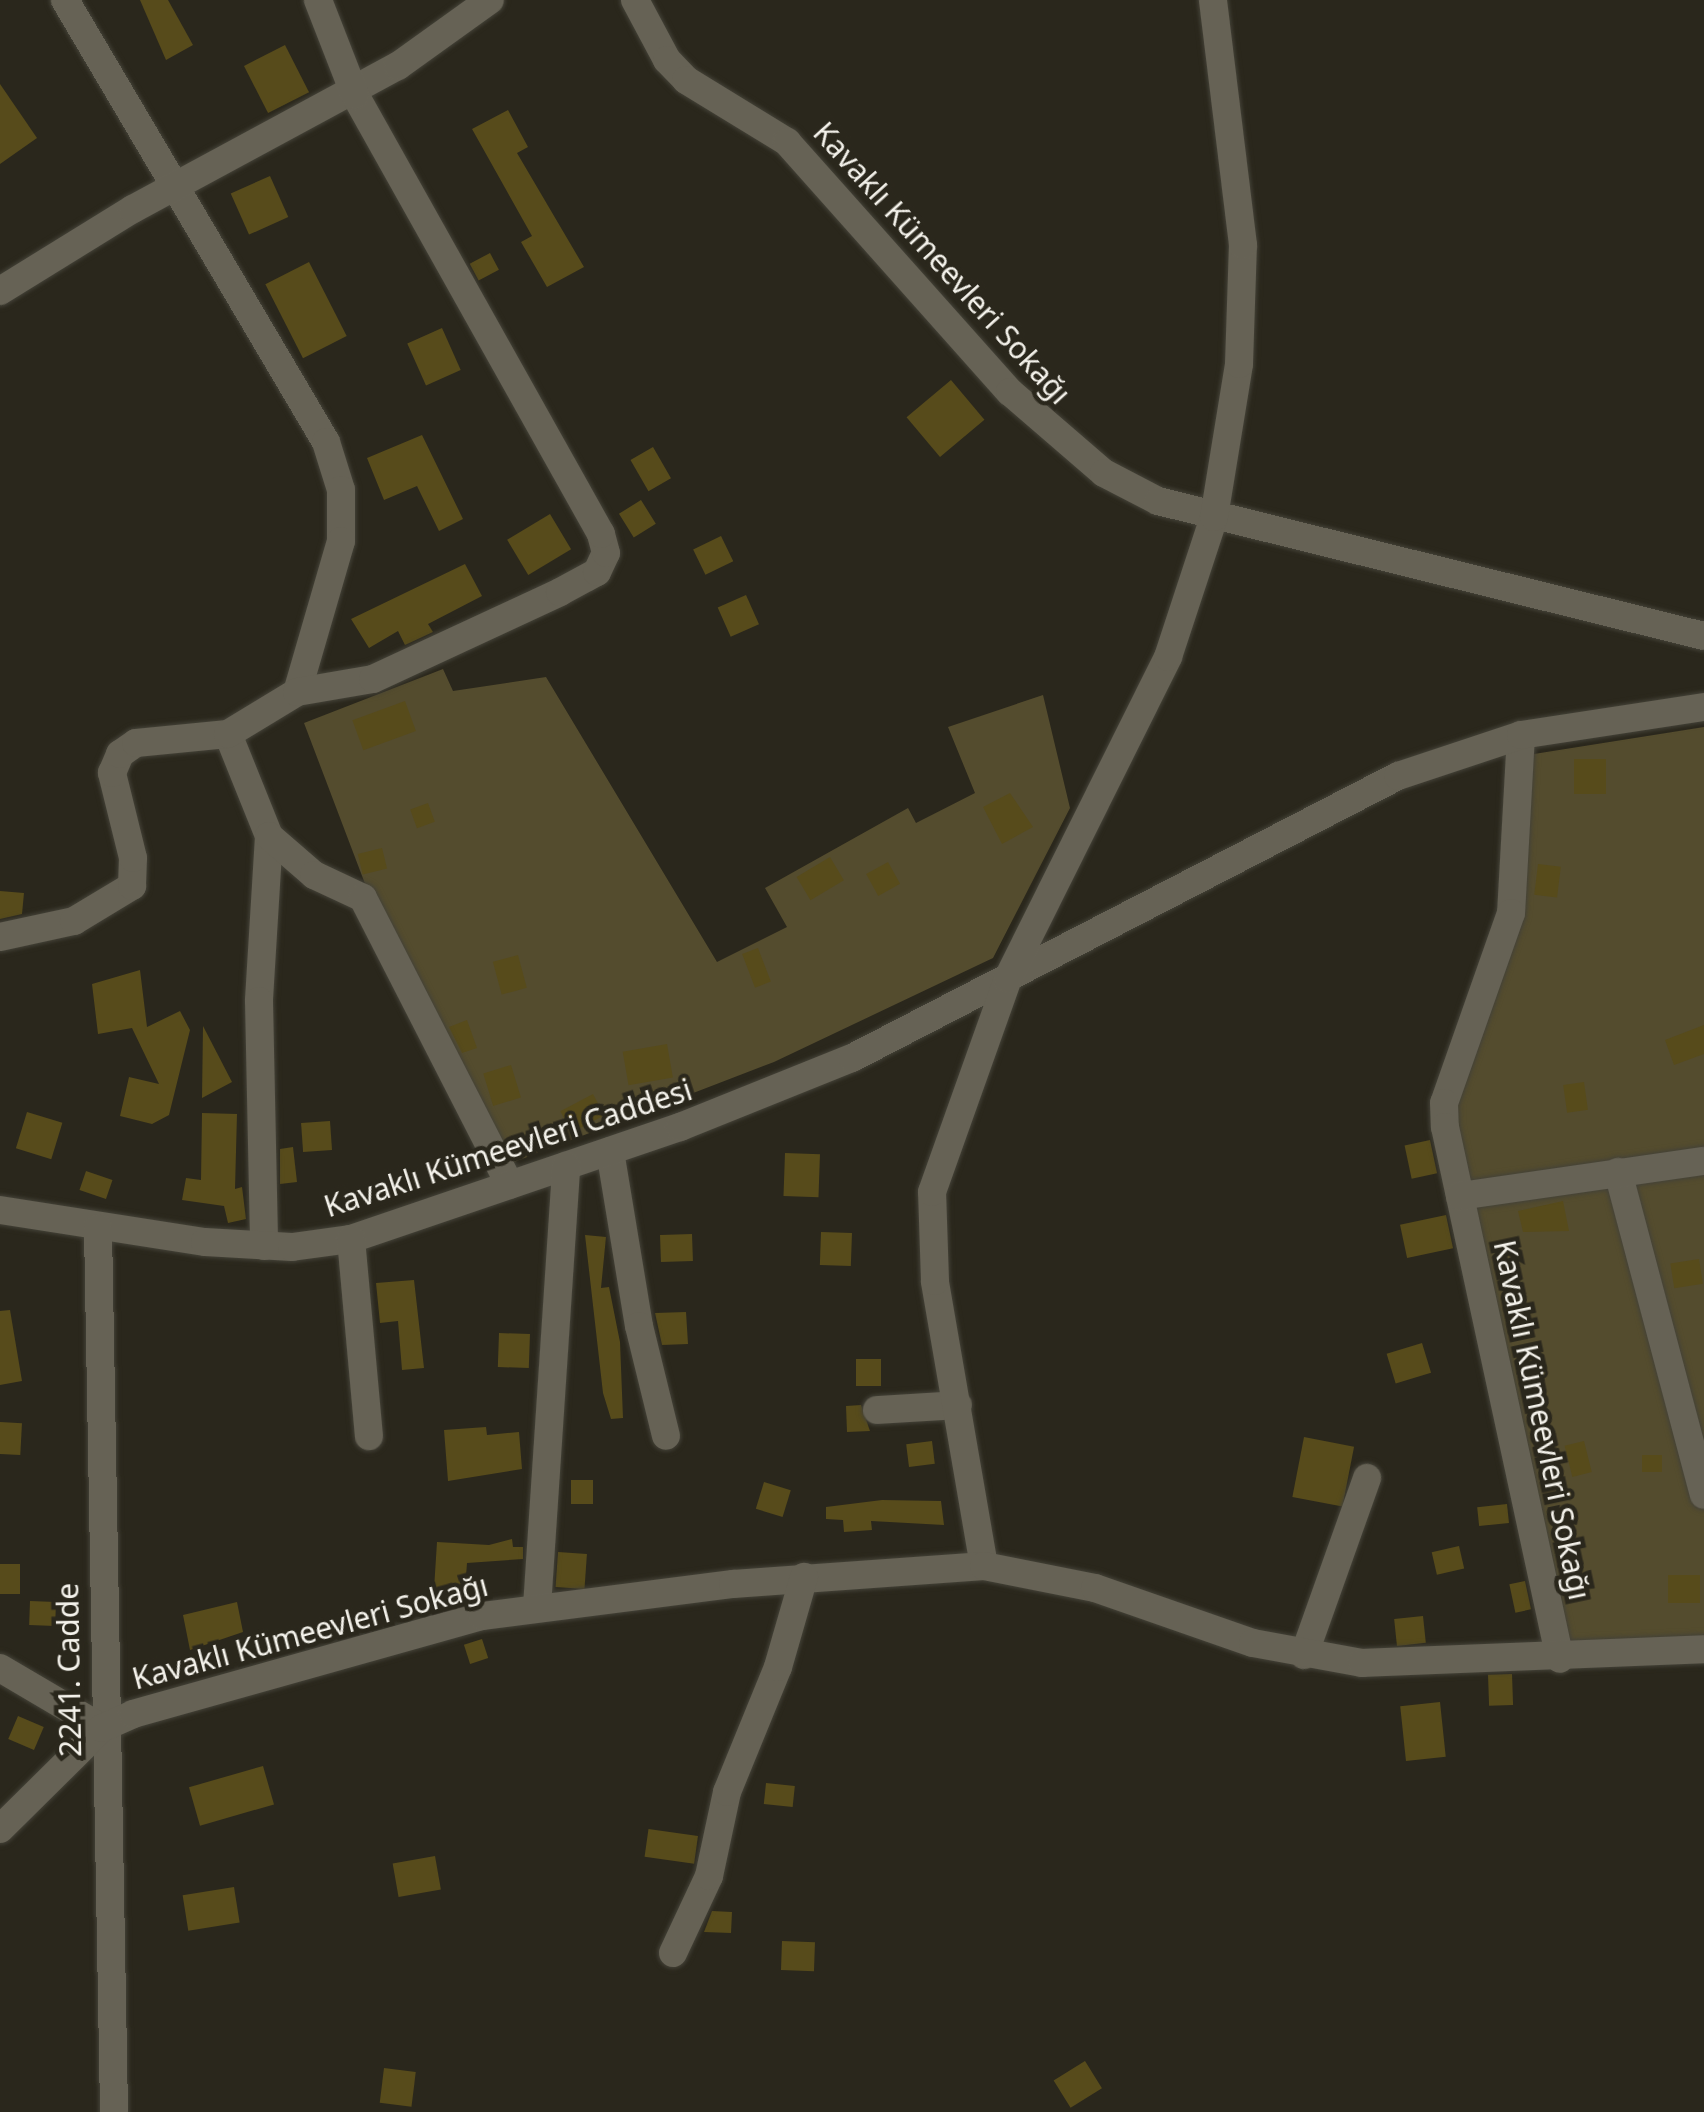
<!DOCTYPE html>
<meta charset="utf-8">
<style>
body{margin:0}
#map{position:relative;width:1704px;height:2112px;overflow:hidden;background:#2a271c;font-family:"Noto Sans",sans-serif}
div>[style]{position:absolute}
.green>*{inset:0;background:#544c2e}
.building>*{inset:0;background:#574b1b;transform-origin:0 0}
.roads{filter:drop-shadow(0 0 2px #444238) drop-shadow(0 0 2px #444238)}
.minor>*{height:28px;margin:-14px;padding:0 14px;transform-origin:14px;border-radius:14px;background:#666255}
span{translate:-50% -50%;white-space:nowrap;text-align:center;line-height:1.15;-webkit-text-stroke:9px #2a271c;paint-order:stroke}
.street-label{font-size:30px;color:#f4f2eb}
</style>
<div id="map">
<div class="green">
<i style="clip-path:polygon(443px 669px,453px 691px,546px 677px,717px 962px,787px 927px,765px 888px,908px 808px,916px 823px,975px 793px,948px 727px,1043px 695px,1070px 808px,993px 958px,774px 1062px,509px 1164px,367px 889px,304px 723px)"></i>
<i style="clip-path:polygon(1704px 727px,1704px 1643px,1568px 1648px,1454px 1128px,1462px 1080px,1515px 940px,1534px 754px)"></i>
</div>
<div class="building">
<i style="clip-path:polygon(140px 0,168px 0,193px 45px,166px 60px)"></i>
<i style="left:285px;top:45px;width:53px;height:46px;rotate:63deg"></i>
<i style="clip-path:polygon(0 84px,37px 138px,0 164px)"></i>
<i style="clip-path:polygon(508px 110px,528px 147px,517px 153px,584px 267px,547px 287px,521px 242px,532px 236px,472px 129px)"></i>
<i style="left:270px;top:176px;width:45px;height:43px;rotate:66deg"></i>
<i style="left:490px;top:253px;width:19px;height:23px;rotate:62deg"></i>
<i style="left:309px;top:262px;width:83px;height:49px;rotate:63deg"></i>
<i style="left:442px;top:328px;width:46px;height:38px;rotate:66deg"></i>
<i style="left:951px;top:380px;width:52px;height:58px;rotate:50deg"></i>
<i style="clip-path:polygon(422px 435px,463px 519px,439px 531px,417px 486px,384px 500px,367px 458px)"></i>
<i style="left:653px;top:447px;width:36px;height:26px;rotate:60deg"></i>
<i style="left:641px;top:500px;width:28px;height:26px;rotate:58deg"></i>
<i style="left:550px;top:514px;width:41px;height:50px;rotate:59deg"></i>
<i style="left:721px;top:536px;width:28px;height:31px;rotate:64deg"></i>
<i style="clip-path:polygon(465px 564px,482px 596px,428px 624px,433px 632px,405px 645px,398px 631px,369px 648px,351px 619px)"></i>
<i style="left:746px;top:595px;width:32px;height:31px;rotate:66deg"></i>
<i style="left:405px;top:701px;width:32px;height:56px;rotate:70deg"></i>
<i style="left:1574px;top:759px;width:32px;height:35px"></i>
<i style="clip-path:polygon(1010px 793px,1033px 827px,1002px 844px,983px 807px)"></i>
<i style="left:428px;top:803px;width:20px;height:19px;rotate:70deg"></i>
<i style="left:382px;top:848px;width:21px;height:25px;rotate:76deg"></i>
<i style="left:830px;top:857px;width:27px;height:39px;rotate:59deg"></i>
<i style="left:888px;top:862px;width:25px;height:25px;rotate:61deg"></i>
<i style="left:1538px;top:864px;width:23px;height:31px;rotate:7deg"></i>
<i style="clip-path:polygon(0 891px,24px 893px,22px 914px,0 919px)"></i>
<i style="left:758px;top:948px;width:36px;height:17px;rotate:69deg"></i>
<i style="left:518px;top:955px;width:34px;height:26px;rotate:75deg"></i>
<i style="clip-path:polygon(140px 970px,147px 1027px,180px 1011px,190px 1030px,169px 1115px,152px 1124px,120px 1116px,129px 1077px,159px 1084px,132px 1028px,98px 1034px,92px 984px)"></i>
<i style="clip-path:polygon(467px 1020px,477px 1048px,462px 1053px,449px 1027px)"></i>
<i style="clip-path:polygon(1704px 1025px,1704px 1054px,1674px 1065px,1665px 1040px)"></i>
<i style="clip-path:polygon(203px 1026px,232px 1082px,202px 1098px)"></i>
<i style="left:667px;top:1044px;width:34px;height:45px;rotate:80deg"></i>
<i style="left:511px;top:1065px;width:34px;height:29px;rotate:73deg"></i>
<i style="left:1584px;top:1082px;width:28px;height:21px;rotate:82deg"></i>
<i style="left:593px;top:1094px;width:24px;height:37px;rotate:62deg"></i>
<i style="left:27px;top:1112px;width:37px;height:38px;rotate:17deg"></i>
<i style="clip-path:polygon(202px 1113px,237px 1114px,235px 1189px,242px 1187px,246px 1219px,228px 1223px,224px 1206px,182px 1200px,186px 1178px,201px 1180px)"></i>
<i style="left:330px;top:1121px;width:29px;height:29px;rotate:86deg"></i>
<i style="left:1430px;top:1140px;width:34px;height:26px;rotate:78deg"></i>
<i style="clip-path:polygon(293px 1147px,297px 1182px,280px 1184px,280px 1149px)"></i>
<i style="left:785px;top:1153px;width:35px;height:43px;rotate:2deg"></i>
<i style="left:86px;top:1171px;width:28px;height:20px;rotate:19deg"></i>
<i style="clip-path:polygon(1563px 1201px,1569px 1231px,1523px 1232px,1518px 1211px)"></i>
<i style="left:1446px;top:1215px;width:34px;height:47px;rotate:78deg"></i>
<i style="left:821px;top:1232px;width:31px;height:33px;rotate:2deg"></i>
<i style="left:692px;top:1234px;width:27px;height:32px;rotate:88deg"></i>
<i style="clip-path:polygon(585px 1235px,606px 1237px,601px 1288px,609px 1287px,620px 1342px,623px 1418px,611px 1419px,603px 1393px)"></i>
<i style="left:1699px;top:1259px;width:25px;height:29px;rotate:81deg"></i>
<i style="clip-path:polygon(414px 1280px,424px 1368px,402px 1370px,398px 1321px,380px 1323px,376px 1283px)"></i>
<i style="clip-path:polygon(10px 1310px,22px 1381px,0 1385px,0 1311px)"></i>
<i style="clip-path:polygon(686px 1312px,688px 1344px,662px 1345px,655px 1313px)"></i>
<i style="left:499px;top:1333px;width:31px;height:34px;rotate:2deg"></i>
<i style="left:1422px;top:1343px;width:31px;height:37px;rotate:73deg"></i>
<i style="left:856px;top:1359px;width:25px;height:27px"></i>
<i style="clip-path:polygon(861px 1405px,870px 1431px,847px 1432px,846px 1406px)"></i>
<i style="left:0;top:1422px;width:22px;height:32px;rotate:3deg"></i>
<i style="clip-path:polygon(486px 1427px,487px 1435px,519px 1432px,522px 1469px,448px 1481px,444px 1430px)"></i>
<i style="left:1304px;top:1437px;width:51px;height:61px;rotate:11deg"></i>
<i style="left:932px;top:1441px;width:23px;height:26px;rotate:83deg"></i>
<i style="left:1584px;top:1441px;width:32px;height:20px;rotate:76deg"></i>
<i style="left:1642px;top:1455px;width:20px;height:17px"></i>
<i style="left:571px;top:1480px;width:22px;height:24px"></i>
<i style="left:764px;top:1482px;width:28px;height:28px;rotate:17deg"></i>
<i style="clip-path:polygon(882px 1500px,941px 1501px,944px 1525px,871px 1521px,872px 1530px,844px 1532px,843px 1520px,826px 1519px,826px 1507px)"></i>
<i style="left:1507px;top:1504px;width:19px;height:30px;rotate:84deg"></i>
<i style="clip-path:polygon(512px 1539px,513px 1547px,523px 1547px,523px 1559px,467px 1563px,465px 1590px,434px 1589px,437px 1542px,489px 1545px)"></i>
<i style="left:1459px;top:1546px;width:23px;height:28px;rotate:77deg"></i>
<i style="left:558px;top:1552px;width:29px;height:35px;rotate:4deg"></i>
<i style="left:0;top:1564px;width:20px;height:30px"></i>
<i style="left:1700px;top:1575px;width:28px;height:32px;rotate:90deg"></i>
<i style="left:1525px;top:1581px;width:29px;height:16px;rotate:78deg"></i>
<i style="left:30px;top:1601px;width:26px;height:24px;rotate:2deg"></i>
<i style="clip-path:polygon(237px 1602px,243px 1632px,190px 1650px,183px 1615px)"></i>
<i style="left:1423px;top:1616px;width:27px;height:29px;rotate:84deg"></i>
<i style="left:482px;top:1639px;width:20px;height:19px;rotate:72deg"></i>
<i style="left:1512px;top:1674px;width:31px;height:24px;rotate:88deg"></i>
<i style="left:1440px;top:1702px;width:55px;height:40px;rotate:84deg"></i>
<i style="left:18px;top:1716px;width:28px;height:25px;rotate:23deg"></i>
<i style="left:263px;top:1766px;width:40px;height:77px;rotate:74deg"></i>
<i style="left:766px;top:1783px;width:29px;height:21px;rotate:6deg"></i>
<i style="left:698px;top:1836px;width:28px;height:50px;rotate:98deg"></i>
<i style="left:435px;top:1856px;width:34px;height:43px;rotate:80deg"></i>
<i style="left:234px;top:1887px;width:36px;height:52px;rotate:81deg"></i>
<i style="clip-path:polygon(712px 1911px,732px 1912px,731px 1933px,704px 1932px)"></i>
<i style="left:782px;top:1941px;width:33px;height:29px;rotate:2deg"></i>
<i style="left:1085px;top:2061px;width:32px;height:37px;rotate:58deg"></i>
<i style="left:384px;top:2068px;width:32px;height:35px;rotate:7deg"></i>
</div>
<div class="roads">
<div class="minor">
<i style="left:65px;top:0;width:513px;rotate:59.44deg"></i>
<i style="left:326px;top:442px;width:50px;rotate:72.6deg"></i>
<i style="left:341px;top:490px;width:51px;rotate:90deg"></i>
<i style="left:341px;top:541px;width:157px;rotate:106.2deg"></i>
<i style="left:635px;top:0;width:68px;rotate:61.9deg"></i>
<i style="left:667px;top:60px;width:28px;rotate:46deg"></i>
<i style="left:686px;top:80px;width:119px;rotate:31.5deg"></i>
<i style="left:787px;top:142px;width:335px;rotate:48.3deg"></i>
<i style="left:1010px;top:392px;width:124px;rotate:40.8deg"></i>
<i style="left:1104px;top:473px;width:61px;rotate:27.4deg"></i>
<i style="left:1158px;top:501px;width:562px;rotate:13.89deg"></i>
<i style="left:0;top:291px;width:156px;rotate:-31.7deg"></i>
<i style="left:133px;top:209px;width:301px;rotate:-28.4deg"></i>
<i style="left:398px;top:66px;width:113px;rotate:-35.7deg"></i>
<i style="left:228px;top:734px;width:110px;rotate:68.1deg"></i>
<i style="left:269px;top:836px;width:165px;rotate:93.5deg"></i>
<i style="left:259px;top:1001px;width:245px;rotate:88.8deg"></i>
<i style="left:1521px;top:735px;width:178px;rotate:93.2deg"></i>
<i style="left:1511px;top:913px;width:201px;rotate:109.4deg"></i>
<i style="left:1444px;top:1103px;width:24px;rotate:88deg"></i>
<i style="left:1445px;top:1127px;width:544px;rotate:77.8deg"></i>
<i style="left:269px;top:836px;width:60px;rotate:40.9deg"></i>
<i style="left:314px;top:875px;width:54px;rotate:25.1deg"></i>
<i style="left:363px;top:898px;width:322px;rotate:62.9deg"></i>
<i style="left:0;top:937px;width:76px;rotate:-12.2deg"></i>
<i style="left:74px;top:921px;width:68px;rotate:-31.1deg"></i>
<i style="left:132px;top:886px;width:28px;rotate:-88deg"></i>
<i style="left:133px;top:858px;width:88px;rotate:-103.9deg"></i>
<i style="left:112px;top:773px;width:21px;rotate:-67deg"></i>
<i style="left:120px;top:754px;width:19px;rotate:-35deg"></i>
<i style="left:136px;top:743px;width:92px;rotate:-5.6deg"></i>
<i style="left:228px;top:734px;width:81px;rotate:-31.3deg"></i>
<i style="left:297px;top:692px;width:77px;rotate:-9.7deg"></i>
<i style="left:373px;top:679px;width:206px;rotate:-24.9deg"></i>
<i style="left:560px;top:592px;width:42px;rotate:-28.4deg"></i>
<i style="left:597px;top:572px;width:21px;rotate:-65deg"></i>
<i style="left:606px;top:553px;width:20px;rotate:-105deg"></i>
<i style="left:601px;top:534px;width:503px;rotate:-119.26deg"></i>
<i style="left:355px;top:95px;width:102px;rotate:-111.3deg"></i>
<i style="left:610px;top:1151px;width:177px;rotate:80.6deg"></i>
<i style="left:639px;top:1326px;width:113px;rotate:76.2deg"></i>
<i style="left:1618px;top:1172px;width:334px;rotate:75.1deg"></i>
<i style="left:1460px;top:1196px;width:246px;rotate:-8.2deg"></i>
<i style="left:0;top:1210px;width:207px;rotate:8.9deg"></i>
<i style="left:205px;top:1242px;width:87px;rotate:3.3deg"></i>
<i style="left:292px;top:1247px;width:60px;rotate:-7.7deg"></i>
<i style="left:351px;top:1239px;width:348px;rotate:-18.8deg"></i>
<i style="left:680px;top:1127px;width:185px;rotate:-21.9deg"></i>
<i style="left:852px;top:1058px;width:615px;rotate:-27.32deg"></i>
<i style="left:1398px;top:776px;width:130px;rotate:-18.4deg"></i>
<i style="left:1521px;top:735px;width:185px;rotate:-8.7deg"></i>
<i style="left:98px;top:1228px;width:884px;rotate:88.96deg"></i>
<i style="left:351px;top:1239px;width:198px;rotate:84.8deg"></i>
<i style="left:877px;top:1410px;width:81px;rotate:-3.5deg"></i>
<i style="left:984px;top:1566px;width:289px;rotate:-99.8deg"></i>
<i style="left:935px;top:1281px;width:89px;rotate:-91.9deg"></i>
<i style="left:932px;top:1192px;width:227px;rotate:-70.4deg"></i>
<i style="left:1008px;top:978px;width:359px;rotate:-63.5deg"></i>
<i style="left:1168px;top:657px;width:147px;rotate:-71.8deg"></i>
<i style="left:1214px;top:517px;width:155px;rotate:-80.7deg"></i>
<i style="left:1239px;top:364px;width:119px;rotate:-88.1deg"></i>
<i style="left:1243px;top:245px;width:247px;rotate:-97deg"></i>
<i style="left:537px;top:1607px;width:442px;rotate:-86.2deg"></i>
<i style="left:1304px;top:1655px;width:188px;rotate:-70.4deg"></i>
<i style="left:0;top:1668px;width:118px;rotate:30.5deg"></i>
<i style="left:0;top:1829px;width:144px;rotate:-44.7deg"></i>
<i style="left:102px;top:1728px;width:34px;rotate:-24deg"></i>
<i style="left:133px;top:1714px;width:362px;rotate:-15.7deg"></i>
<i style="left:482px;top:1616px;width:253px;rotate:-7.3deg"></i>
<i style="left:733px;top:1584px;width:252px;rotate:-4.1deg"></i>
<i style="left:984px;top:1566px;width:113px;rotate:11.2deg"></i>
<i style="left:1095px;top:1588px;width:167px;rotate:19.2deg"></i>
<i style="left:1253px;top:1643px;width:111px;rotate:10.4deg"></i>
<i style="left:1362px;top:1663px;width:342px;rotate:-2.3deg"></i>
<i style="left:673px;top:1953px;width:85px;rotate:-64.9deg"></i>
<i style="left:709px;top:1876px;width:86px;rotate:-77.9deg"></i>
<i style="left:727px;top:1792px;width:135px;rotate:-67.8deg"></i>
<i style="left:778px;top:1667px;width:94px;rotate:-73.9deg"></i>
</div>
</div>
<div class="street-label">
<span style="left:942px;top:263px;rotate:48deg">Kavaklı Kümeevleri Sokağı</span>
<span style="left:508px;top:1148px;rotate:-18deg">Kavaklı Kümeevleri Caddesi</span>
<span style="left:1542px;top:1420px;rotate:78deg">Kavaklı Kümeevleri Sokağı</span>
<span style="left:310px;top:1632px;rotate:-15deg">Kavaklı Kümeevleri Sokağı</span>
<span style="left:69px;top:1670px;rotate:-91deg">2241. Cadde</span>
</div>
</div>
